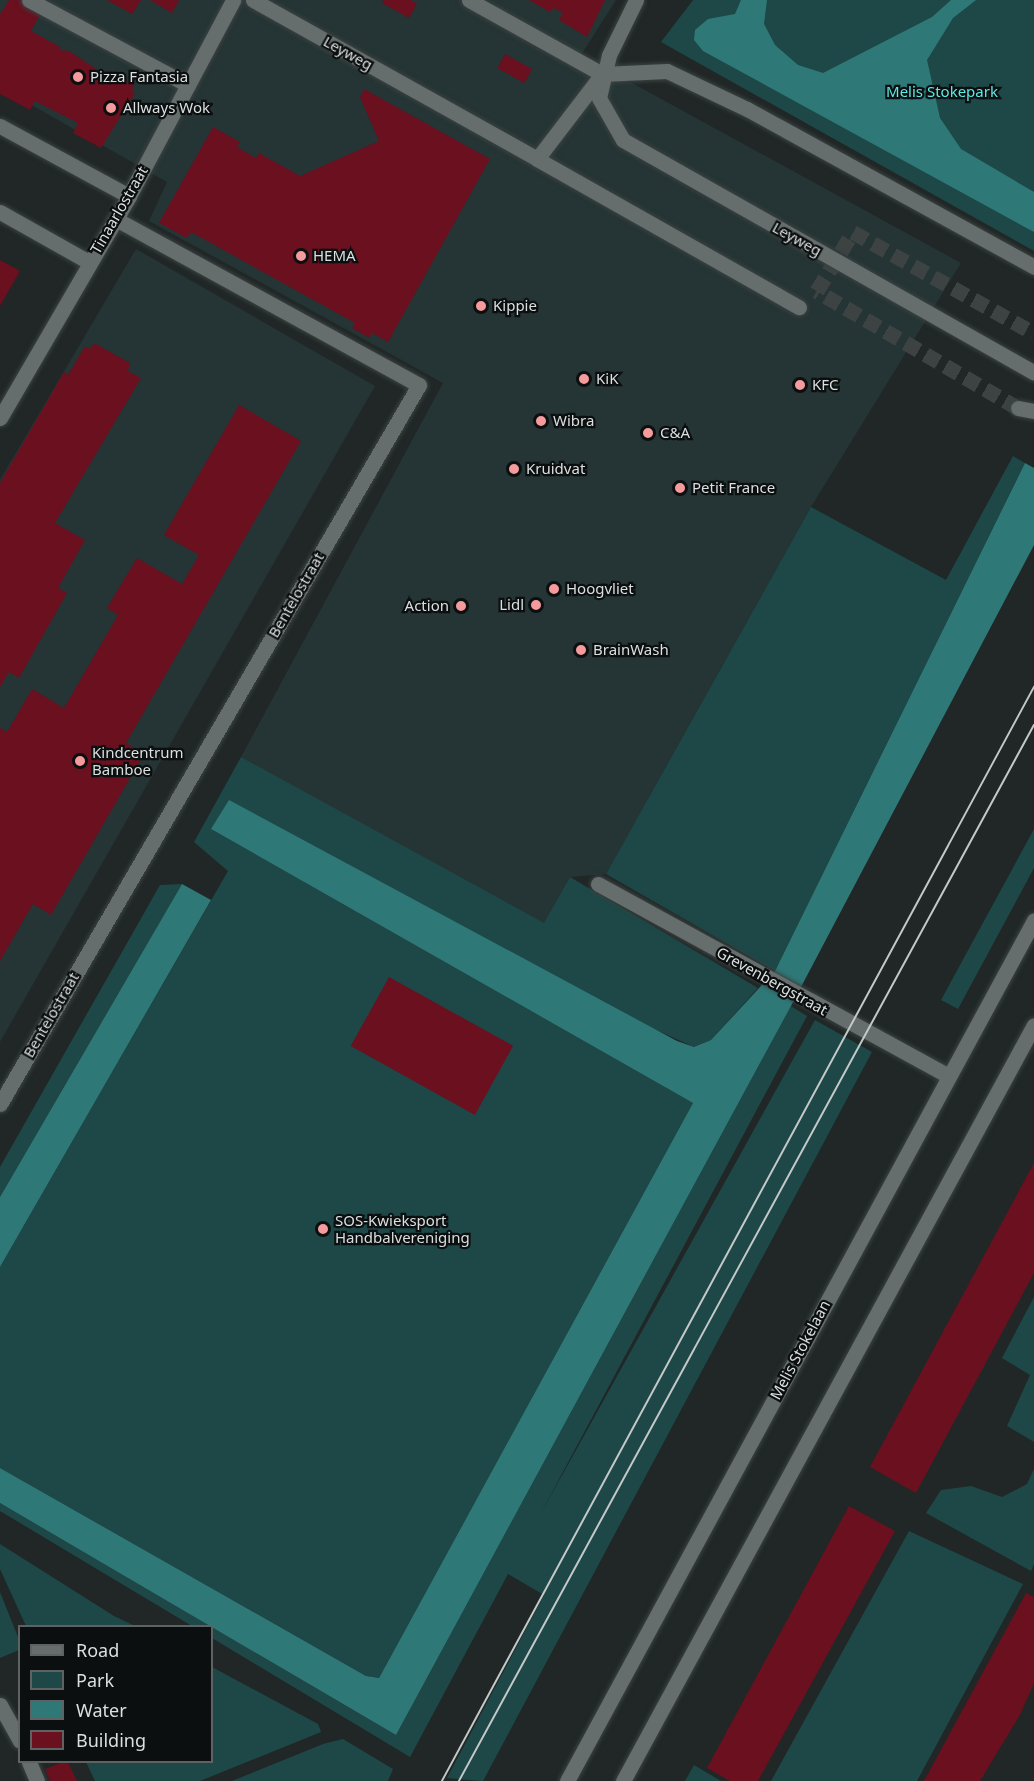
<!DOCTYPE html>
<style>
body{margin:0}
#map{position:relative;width:1034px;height:1781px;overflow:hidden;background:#202726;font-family:"Noto Sans",sans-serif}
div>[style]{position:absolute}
.built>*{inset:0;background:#253434}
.green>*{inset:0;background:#1d4847}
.water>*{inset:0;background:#2e7978}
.building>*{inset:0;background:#6a101f;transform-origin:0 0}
.minor-tunnel>*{height:15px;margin-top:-7.5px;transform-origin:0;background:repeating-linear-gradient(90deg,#3c4342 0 15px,transparent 0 23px)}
.roads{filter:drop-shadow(0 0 2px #3b4241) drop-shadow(0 0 2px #3b4241)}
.minor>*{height:15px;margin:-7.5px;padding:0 7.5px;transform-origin:7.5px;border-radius:7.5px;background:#656d6d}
.tram>*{height:1.5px;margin:-0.75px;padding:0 0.75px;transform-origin:0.75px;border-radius:0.75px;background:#c4c8c8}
.dots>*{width:16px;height:16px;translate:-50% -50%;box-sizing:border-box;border:3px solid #0c0f0f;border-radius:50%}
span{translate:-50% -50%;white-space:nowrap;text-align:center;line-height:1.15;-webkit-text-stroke:4.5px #0c0f0f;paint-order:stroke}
.street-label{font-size:15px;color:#dbdfdf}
.poi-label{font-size:15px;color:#dbdfdf}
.left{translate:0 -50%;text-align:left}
.right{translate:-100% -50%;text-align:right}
.park-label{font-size:15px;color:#5beae7}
.legend{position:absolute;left:18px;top:1625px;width:195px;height:138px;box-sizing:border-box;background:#0c0f0f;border:2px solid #5f6262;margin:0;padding:8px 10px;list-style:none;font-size:18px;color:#dbdfdf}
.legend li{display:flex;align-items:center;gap:12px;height:30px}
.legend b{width:30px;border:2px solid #5f6262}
</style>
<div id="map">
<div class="built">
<i style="clip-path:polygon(0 0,616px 0,581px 55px,961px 263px,811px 507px,606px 874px,570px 877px,544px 924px,241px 757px,443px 383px,149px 221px,167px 182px,0 87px)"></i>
<i style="clip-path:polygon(136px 249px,375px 386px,0 1042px,0 480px)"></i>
</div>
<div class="green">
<i style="clip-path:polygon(693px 0,1034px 0,1034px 251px,661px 42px)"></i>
<i style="clip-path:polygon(1013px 456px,1025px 463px,775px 971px,606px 874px,811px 507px,946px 580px)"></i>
<i style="clip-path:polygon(241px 757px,544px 923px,570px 877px,758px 988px,711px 1040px,694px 1047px,211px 829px,693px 1103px,379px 1678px,366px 1676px,0 1468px,0 1267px,228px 871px,194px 842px)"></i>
<i style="clip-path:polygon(1034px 829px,1034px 868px,958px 1009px,941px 1000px)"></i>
<i style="clip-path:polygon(182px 884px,0 1197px,0 1167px,160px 885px)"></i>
<i style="clip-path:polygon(791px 1006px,807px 1016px,541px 1513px,815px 1020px,872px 1052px,483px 1781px,447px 1778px,544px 1595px,508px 1574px,410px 1757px,212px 1638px,212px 1627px,396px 1735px)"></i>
<i style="clip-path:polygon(1034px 1297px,1034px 1442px,1007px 1426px,1030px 1375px,1002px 1358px)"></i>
<i style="clip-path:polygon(1034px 1469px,1034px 1564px,1031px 1571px,926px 1513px,941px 1490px,971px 1486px,1002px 1497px,1027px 1484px)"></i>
<i style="clip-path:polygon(0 1503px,210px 1626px,192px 1626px,0 1511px)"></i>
<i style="clip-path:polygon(909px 1531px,1023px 1584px,917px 1781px,771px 1781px)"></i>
<i style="clip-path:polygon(0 1544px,114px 1616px,135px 1626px,26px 1626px,0 1569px)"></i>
<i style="clip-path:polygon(0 1592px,20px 1642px,19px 1650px,0 1658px)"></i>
<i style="clip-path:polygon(212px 1667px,318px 1724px,321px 1732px,200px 1781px,95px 1781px,86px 1762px,212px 1762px)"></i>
<i style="clip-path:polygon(343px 1739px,393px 1769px,388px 1781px,232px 1781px,323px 1744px)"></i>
<i style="clip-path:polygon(694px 1765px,721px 1781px,685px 1781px)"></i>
</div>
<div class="water">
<i style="clip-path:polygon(741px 0,767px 0,764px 24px,775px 45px,798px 65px,823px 73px,932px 17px,951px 0,976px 0,953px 18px,927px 60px,940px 118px,961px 149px,1034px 192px,1034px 232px,703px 51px,694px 40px,695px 30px,708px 19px,735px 14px)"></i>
<i style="clip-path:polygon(1025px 463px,1034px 468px,1034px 545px,791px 1006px,396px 1735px,0 1503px,0 1468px,366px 1676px,379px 1678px,693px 1103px,211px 829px,229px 800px,677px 1041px,694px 1047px,711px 1040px,775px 971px)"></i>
<i style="clip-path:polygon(182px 884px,211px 900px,0 1267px,0 1197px)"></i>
</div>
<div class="building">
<i style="clip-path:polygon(9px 0,22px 0,42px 11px,31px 31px,60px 47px,60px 50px,69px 51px,99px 71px,103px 73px,105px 70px,134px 85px,132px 91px,135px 93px,101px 148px,73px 133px,78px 123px,35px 101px,30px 110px,0 94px,0 14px)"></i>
<i style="clip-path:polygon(107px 0,141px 0,132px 14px)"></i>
<i style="clip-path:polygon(150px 0,179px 0,172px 13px)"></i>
<i style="clip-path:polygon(384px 0,411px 0,417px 4px,409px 18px,382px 3px)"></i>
<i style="clip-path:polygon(529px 0,605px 0,587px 37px,559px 20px,563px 13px,554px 8px,550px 12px)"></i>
<i style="left:505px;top:54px;width:31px;height:16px;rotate:29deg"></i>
<i style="clip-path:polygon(364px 89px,490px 159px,388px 342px,372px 333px,369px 338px,352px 328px,355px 323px,191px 232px,187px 238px,159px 223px,213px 127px,240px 142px,237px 147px,256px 158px,259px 153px,300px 176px,379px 141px,360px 97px)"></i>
<i style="clip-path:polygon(0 260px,20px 271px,0 306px)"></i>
<i style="clip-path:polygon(94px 343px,130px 363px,128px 371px,141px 378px,55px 523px,85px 540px,58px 588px,67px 593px,19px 678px,9px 672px,0 687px,0 483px,64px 372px,68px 375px,85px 346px,90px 349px)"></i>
<i style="clip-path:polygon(239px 405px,301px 441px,126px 743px,144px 754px,51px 915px,33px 904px,0 961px,0 728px,7px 732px,32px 689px,64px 708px,118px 615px,107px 608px,137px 558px,182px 584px,199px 555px,164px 535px)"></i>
<i style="left:389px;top:977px;width:142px;height:79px;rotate:29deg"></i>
<i style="clip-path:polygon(1034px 1163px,1034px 1273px,916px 1493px,870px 1467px)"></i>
<i style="clip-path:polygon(849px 1506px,895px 1531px,758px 1781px,730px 1781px,707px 1768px)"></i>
<i style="clip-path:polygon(1026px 1593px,1034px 1597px,1034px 1683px,1021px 1713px,980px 1781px,924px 1781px)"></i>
<i style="clip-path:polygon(63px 1762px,68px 1762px,77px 1781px,50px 1781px,45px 1769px)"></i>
</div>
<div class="minor-tunnel">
<i style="left:1018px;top:408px;width:233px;rotate:-149.8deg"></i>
<i style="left:817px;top:291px;width:69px;rotate:-58.6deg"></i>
<i style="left:853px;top:232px;width:207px;rotate:29.2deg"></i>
</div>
<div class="roads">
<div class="minor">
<i style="left:29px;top:0;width:180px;rotate:28.1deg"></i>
<i style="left:253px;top:0;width:325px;rotate:29.2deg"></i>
<i style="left:469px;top:0;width:152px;rotate:29.1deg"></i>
<i style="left:602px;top:74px;width:65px;rotate:-2.6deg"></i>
<i style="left:667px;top:71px;width:89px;rotate:25.4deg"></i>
<i style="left:747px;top:109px;width:328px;rotate:28.8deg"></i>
<i style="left:636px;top:0;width:61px;rotate:116.1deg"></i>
<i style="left:609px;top:55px;width:44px;rotate:103.1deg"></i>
<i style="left:599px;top:98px;width:48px;rotate:60.3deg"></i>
<i style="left:623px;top:140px;width:472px;rotate:29.5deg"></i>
<i style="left:602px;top:74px;width:107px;rotate:127.4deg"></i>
<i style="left:537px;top:159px;width:301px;rotate:29.5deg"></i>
<i style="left:0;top:126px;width:147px;rotate:28.5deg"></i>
<i style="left:0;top:212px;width:102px;rotate:29.3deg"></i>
<i style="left:1018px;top:408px;width:16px;rotate:11deg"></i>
<i style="left:0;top:418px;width:257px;rotate:-59.8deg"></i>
<i style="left:129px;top:196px;width:222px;rotate:-62deg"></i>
<i style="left:598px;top:884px;width:399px;rotate:28.7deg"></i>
<i style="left:0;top:1104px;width:832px;rotate:-59.77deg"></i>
<i style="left:419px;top:385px;width:345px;rotate:-151.3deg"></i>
<i style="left:0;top:1705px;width:41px;rotate:60.9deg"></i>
<i style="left:29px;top:1762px;width:21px;rotate:67deg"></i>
<i style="left:567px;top:1781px;width:979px;rotate:-61.52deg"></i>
<i style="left:623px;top:1781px;width:860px;rotate:-61.47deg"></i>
</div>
</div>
<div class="tram">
<i style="left:442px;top:1781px;width:1244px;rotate:-61.58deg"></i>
<i style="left:459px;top:1781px;width:1202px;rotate:-61.43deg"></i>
</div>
<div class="dots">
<i style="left:78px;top:77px;background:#f59b9d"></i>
<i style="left:111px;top:108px;background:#f59b9d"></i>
<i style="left:301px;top:256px;background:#f59b9d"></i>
<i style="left:481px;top:306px;background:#f59b9d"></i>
<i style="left:584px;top:379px;background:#f59b9d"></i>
<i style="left:800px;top:385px;background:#f59b9d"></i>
<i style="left:541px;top:421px;background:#f59b9d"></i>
<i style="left:648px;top:433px;background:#f59b9d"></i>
<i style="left:514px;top:469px;background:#f59b9d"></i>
<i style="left:680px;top:488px;background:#f59b9d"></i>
<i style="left:554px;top:589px;background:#f59b9d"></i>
<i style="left:536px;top:605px;background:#f59b9d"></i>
<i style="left:461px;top:606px;background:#f59b9d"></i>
<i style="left:581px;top:650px;background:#f59b9d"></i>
<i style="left:80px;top:761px;background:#f59b9d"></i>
<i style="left:323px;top:1229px;background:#f59b9d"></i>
</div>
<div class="street-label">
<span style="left:348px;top:53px;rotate:29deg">Leyweg</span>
<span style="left:119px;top:210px;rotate:-60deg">Tinaarlostraat</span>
<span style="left:797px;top:239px;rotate:29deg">Leyweg</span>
<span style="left:296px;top:595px;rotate:-60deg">Bentelostraat</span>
<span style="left:772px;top:981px;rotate:29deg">Grevenbergstraat</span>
<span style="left:51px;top:1015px;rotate:-60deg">Bentelostraat</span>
<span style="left:800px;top:1350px;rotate:-62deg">Melis Stokelaan</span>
</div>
<div class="poi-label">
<span class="left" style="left:90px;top:77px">Pizza Fantasia</span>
<span class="left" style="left:123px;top:108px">Allways Wok</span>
<span class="left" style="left:313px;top:256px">HEMA</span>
<span class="left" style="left:493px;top:306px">Kippie</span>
<span class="left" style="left:596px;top:379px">KiK</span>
<span class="left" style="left:812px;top:385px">KFC</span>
<span class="left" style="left:553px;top:421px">Wibra</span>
<span class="left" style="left:660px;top:433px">C&amp;A</span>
<span class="left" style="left:526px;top:469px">Kruidvat</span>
<span class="left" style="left:692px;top:488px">Petit France</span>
<span class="left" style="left:566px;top:589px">Hoogvliet</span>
<span class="right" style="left:524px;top:605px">Lidl</span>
<span class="right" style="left:449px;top:606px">Action</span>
<span class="left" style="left:593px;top:650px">BrainWash</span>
<span class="left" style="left:92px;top:761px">Kindcentrum<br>Bamboe</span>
<span class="left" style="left:335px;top:1229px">SOS-Kwieksport<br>Handbalvereniging</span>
</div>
<div class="park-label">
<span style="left:942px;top:92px">Melis Stokepark</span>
</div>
<ul class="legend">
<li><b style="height:8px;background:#656d6d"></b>Road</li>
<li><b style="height:16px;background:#1d4847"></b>Park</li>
<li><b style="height:16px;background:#2e7978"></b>Water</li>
<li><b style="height:16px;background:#6a101f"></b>Building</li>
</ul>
</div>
